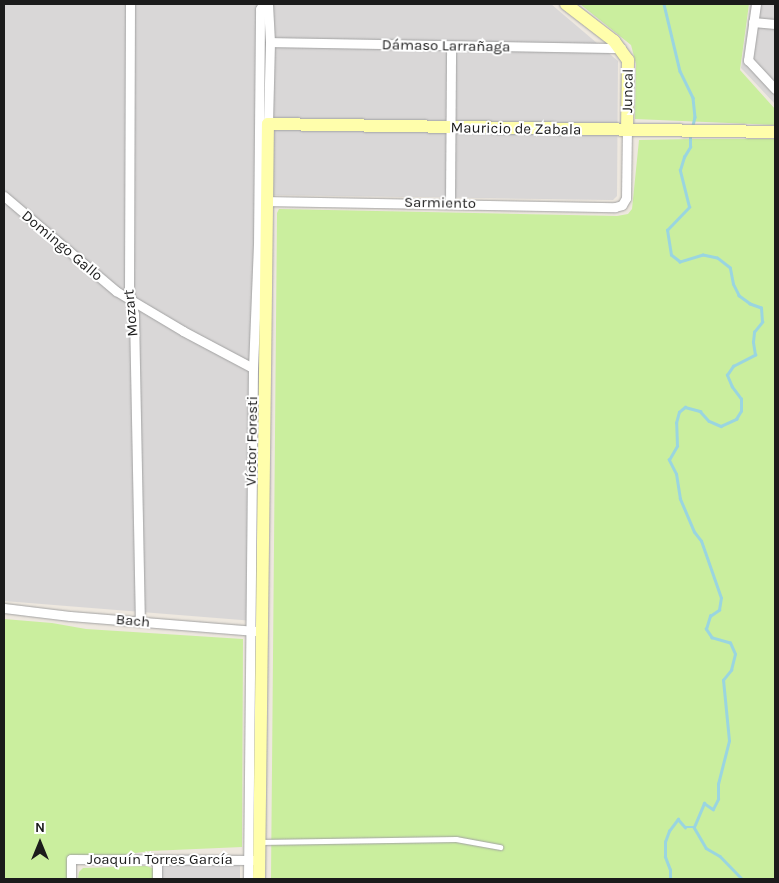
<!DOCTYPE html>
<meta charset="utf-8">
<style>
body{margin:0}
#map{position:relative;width:779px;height:883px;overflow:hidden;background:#eee8df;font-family:Karla,sans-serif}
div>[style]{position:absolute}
.residential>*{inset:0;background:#d9d7d7;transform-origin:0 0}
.grass>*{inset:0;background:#caee9e}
.stream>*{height:2.5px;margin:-1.25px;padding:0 1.25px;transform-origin:1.25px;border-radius:1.25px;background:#9ad5e0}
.roads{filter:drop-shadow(0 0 1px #a2a2a2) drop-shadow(0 0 1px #a2a2a2)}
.lane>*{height:4.5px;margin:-2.25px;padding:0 2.25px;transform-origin:2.25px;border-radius:2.25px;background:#fff}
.street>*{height:9px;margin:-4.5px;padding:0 4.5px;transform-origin:4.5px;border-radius:4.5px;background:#fff}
.secondary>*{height:12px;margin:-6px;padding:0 6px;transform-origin:6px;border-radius:6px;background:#fffeab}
span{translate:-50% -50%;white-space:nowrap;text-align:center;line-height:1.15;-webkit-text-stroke:4px #fff;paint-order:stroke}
.street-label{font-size:15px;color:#1b1b1b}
.frame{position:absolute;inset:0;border:5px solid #1b1b1b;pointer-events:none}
.north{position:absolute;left:15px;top:818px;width:50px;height:50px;-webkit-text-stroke:4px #fff;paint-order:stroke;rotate:0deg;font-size:14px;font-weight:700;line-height:20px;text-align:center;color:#1b1b1b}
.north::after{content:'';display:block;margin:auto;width:18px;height:22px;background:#1b1b1b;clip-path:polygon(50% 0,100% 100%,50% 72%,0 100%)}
</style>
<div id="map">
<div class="residential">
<i style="clip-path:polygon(4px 4px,551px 4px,618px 61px,617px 196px,613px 200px,264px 195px,254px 621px,4px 601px)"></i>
<i style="clip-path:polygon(750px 4px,775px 4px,775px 104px,741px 68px)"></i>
<i style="left:240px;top:865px;width:14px;height:79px;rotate:90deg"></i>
</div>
<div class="grass">
<i style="clip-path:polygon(580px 4px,749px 4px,740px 70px,775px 109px,775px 125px,635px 119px,636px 64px,631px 45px)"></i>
<i style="clip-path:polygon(694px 139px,775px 139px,775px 879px,271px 879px,277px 213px,279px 209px,617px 216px,628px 214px,632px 209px,639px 140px)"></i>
<i style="clip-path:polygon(4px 619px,52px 623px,86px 629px,243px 639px,242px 847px,150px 851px,73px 862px,68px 879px,4px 879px)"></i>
<i style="clip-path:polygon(146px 866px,155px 869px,154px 879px,78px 879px,79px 872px,83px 868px)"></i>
</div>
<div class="stream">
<i style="left:664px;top:4px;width:69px;rotate:76.6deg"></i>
<i style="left:680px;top:71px;width:30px;rotate:64deg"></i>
<i style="left:693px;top:98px;width:19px;rotate:84deg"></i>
<i style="left:695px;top:117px;width:9px;rotate:103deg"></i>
<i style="left:694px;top:827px;width:24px;rotate:60deg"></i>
<i style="left:706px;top:848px;width:16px;rotate:30deg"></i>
<i style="left:720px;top:856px;width:32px;rotate:46deg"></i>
<i style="left:670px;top:879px;width:9px;rotate:-90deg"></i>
<i style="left:670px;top:870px;width:14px;rotate:-111deg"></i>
<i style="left:665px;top:857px;width:15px;rotate:-90deg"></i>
<i style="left:665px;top:842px;width:12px;rotate:-70deg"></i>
<i style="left:669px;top:831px;width:15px;rotate:-53deg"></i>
<i style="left:678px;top:819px;width:11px;rotate:49deg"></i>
<i style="left:685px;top:827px;width:9px"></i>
<i style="left:694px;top:827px;width:26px;rotate:-67deg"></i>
<i style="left:704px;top:803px;width:11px;rotate:34deg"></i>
<i style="left:713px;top:809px;width:11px;rotate:-63deg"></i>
<i style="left:718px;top:799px;width:15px;rotate:-90deg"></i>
<i style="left:718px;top:784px;width:44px;rotate:-75.7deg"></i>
<i style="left:729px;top:741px;width:61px;rotate:-95.6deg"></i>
<i style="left:723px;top:680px;width:13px;rotate:-51deg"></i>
<i style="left:731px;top:670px;width:16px;rotate:-76deg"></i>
<i style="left:735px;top:654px;width:12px;rotate:-114deg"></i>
<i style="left:730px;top:643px;width:19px;rotate:-164deg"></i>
<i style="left:712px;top:638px;width:11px;rotate:-124deg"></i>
<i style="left:706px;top:629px;width:14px;rotate:-73deg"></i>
<i style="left:710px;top:616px;width:11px;rotate:-34deg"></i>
<i style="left:719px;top:610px;width:12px;rotate:-81deg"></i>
<i style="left:721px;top:598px;width:60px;rotate:-109.3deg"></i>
<i style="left:701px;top:541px;width:11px;rotate:-128deg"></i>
<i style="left:694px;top:532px;width:36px;rotate:-113deg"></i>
<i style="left:680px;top:499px;width:25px;rotate:-99deg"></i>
<i style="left:676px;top:474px;width:16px;rotate:-117deg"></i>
<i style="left:669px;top:460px;width:16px;rotate:-60deg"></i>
<i style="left:677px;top:446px;width:23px;rotate:-92deg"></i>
<i style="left:676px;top:423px;width:11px;rotate:-75deg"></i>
<i style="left:679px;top:412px;width:8px;rotate:-40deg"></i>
<i style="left:685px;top:407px;width:16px;rotate:15deg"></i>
<i style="left:700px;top:411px;width:13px;rotate:48deg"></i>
<i style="left:709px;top:421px;width:13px;rotate:23deg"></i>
<i style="left:721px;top:426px;width:17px;rotate:-25deg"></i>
<i style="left:736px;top:419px;width:9px;rotate:-58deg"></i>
<i style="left:741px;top:411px;width:12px;rotate:-90deg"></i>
<i style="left:741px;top:399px;width:15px;rotate:-127deg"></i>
<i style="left:732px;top:387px;width:13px;rotate:-113deg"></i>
<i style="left:727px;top:375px;width:11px;rotate:-56deg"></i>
<i style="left:733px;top:366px;width:25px;rotate:-27deg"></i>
<i style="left:755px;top:355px;width:13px;rotate:-99deg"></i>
<i style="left:753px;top:342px;width:10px;rotate:-84deg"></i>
<i style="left:754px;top:332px;width:13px;rotate:-51deg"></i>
<i style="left:762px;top:322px;width:14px;rotate:-94deg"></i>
<i style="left:761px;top:308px;width:12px;rotate:-160deg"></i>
<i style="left:750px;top:304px;width:14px;rotate:-144deg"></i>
<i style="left:739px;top:296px;width:13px;rotate:-117deg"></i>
<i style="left:733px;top:284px;width:16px;rotate:-101deg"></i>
<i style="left:730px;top:268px;width:16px;rotate:-142deg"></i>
<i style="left:717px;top:258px;width:14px;rotate:-168deg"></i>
<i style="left:703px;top:255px;width:24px;rotate:163deg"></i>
<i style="left:680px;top:262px;width:11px;rotate:-142deg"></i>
<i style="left:671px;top:255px;width:25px;rotate:-99deg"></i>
<i style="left:667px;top:230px;width:32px;rotate:-46deg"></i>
<i style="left:689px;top:207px;width:38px;rotate:-104deg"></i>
<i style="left:680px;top:170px;width:14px;rotate:-73deg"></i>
<i style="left:684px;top:157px;width:12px;rotate:-59deg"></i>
<i style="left:690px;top:147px;width:11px;rotate:-90deg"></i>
</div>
<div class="roads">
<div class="lane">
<i style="left:260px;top:842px;width:196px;rotate:-0.9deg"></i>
<i style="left:456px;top:839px;width:45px;rotate:10.3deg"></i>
</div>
<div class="street">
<i style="left:130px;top:4px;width:287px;rotate:90.2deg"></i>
<i style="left:129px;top:291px;width:24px;rotate:78deg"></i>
<i style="left:134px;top:314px;width:308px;rotate:88.9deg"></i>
<i style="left:756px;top:4px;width:57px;rotate:98.1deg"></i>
<i style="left:748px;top:60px;width:40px;rotate:47deg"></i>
<i style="left:753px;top:22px;width:22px;rotate:5deg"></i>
<i style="left:270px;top:42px;width:351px;rotate:1deg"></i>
<i style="left:263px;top:123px;width:5px;rotate:11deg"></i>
<i style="left:268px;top:124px;width:82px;rotate:-88.6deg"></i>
<i style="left:270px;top:42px;width:38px;rotate:-93deg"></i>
<i style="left:4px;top:196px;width:147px;rotate:40.3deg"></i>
<i style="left:116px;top:291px;width:78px;rotate:30.8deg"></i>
<i style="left:183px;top:331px;width:79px;rotate:27.9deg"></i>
<i style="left:263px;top:201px;width:352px;rotate:1deg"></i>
<i style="left:615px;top:207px;width:7px;rotate:-16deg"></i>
<i style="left:622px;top:205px;width:8px;rotate:-60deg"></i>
<i style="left:626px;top:198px;width:68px;rotate:-89.2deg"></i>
<i style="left:450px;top:203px;width:157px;rotate:-89.6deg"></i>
<i style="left:4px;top:608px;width:66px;rotate:6.9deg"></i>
<i style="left:70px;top:616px;width:186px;rotate:4.6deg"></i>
<i style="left:71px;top:879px;width:20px;rotate:-90deg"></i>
<i style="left:71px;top:859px;width:183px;rotate:0.3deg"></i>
<i style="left:157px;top:879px;width:19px;rotate:-90deg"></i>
<i style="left:248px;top:879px;width:511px;rotate:-89.44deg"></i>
<i style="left:253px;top:368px;width:123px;rotate:-87.7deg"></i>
<i style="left:258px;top:245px;width:236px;rotate:-89.5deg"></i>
<i style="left:260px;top:9px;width:6px;rotate:-59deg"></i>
</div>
<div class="secondary">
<i style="left:566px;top:4px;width:61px;rotate:37.6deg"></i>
<i style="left:614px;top:41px;width:24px;rotate:54deg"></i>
<i style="left:628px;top:60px;width:70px;rotate:90.8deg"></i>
<i style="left:259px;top:879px;width:755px;rotate:-89.32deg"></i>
<i style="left:268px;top:124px;width:507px;rotate:0.9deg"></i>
</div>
</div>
<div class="street-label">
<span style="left:446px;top:46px;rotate:1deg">Dámaso Larrañaga</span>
<span style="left:628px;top:91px;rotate:-89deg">Juncal</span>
<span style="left:516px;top:129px;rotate:1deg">Mauricio de Zabala</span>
<span style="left:440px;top:203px;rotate:1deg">Sarmiento</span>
<span style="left:62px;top:246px;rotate:40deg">Domingo Gallo</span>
<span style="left:131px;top:313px;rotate:-95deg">Mozart</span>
<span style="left:252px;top:441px;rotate:-89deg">Víctor Foresti</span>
<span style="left:133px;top:621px;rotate:5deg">Bach</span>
<span style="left:160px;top:860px">Joaquín Torres García</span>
</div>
<div class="frame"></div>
<div class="north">N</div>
</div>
